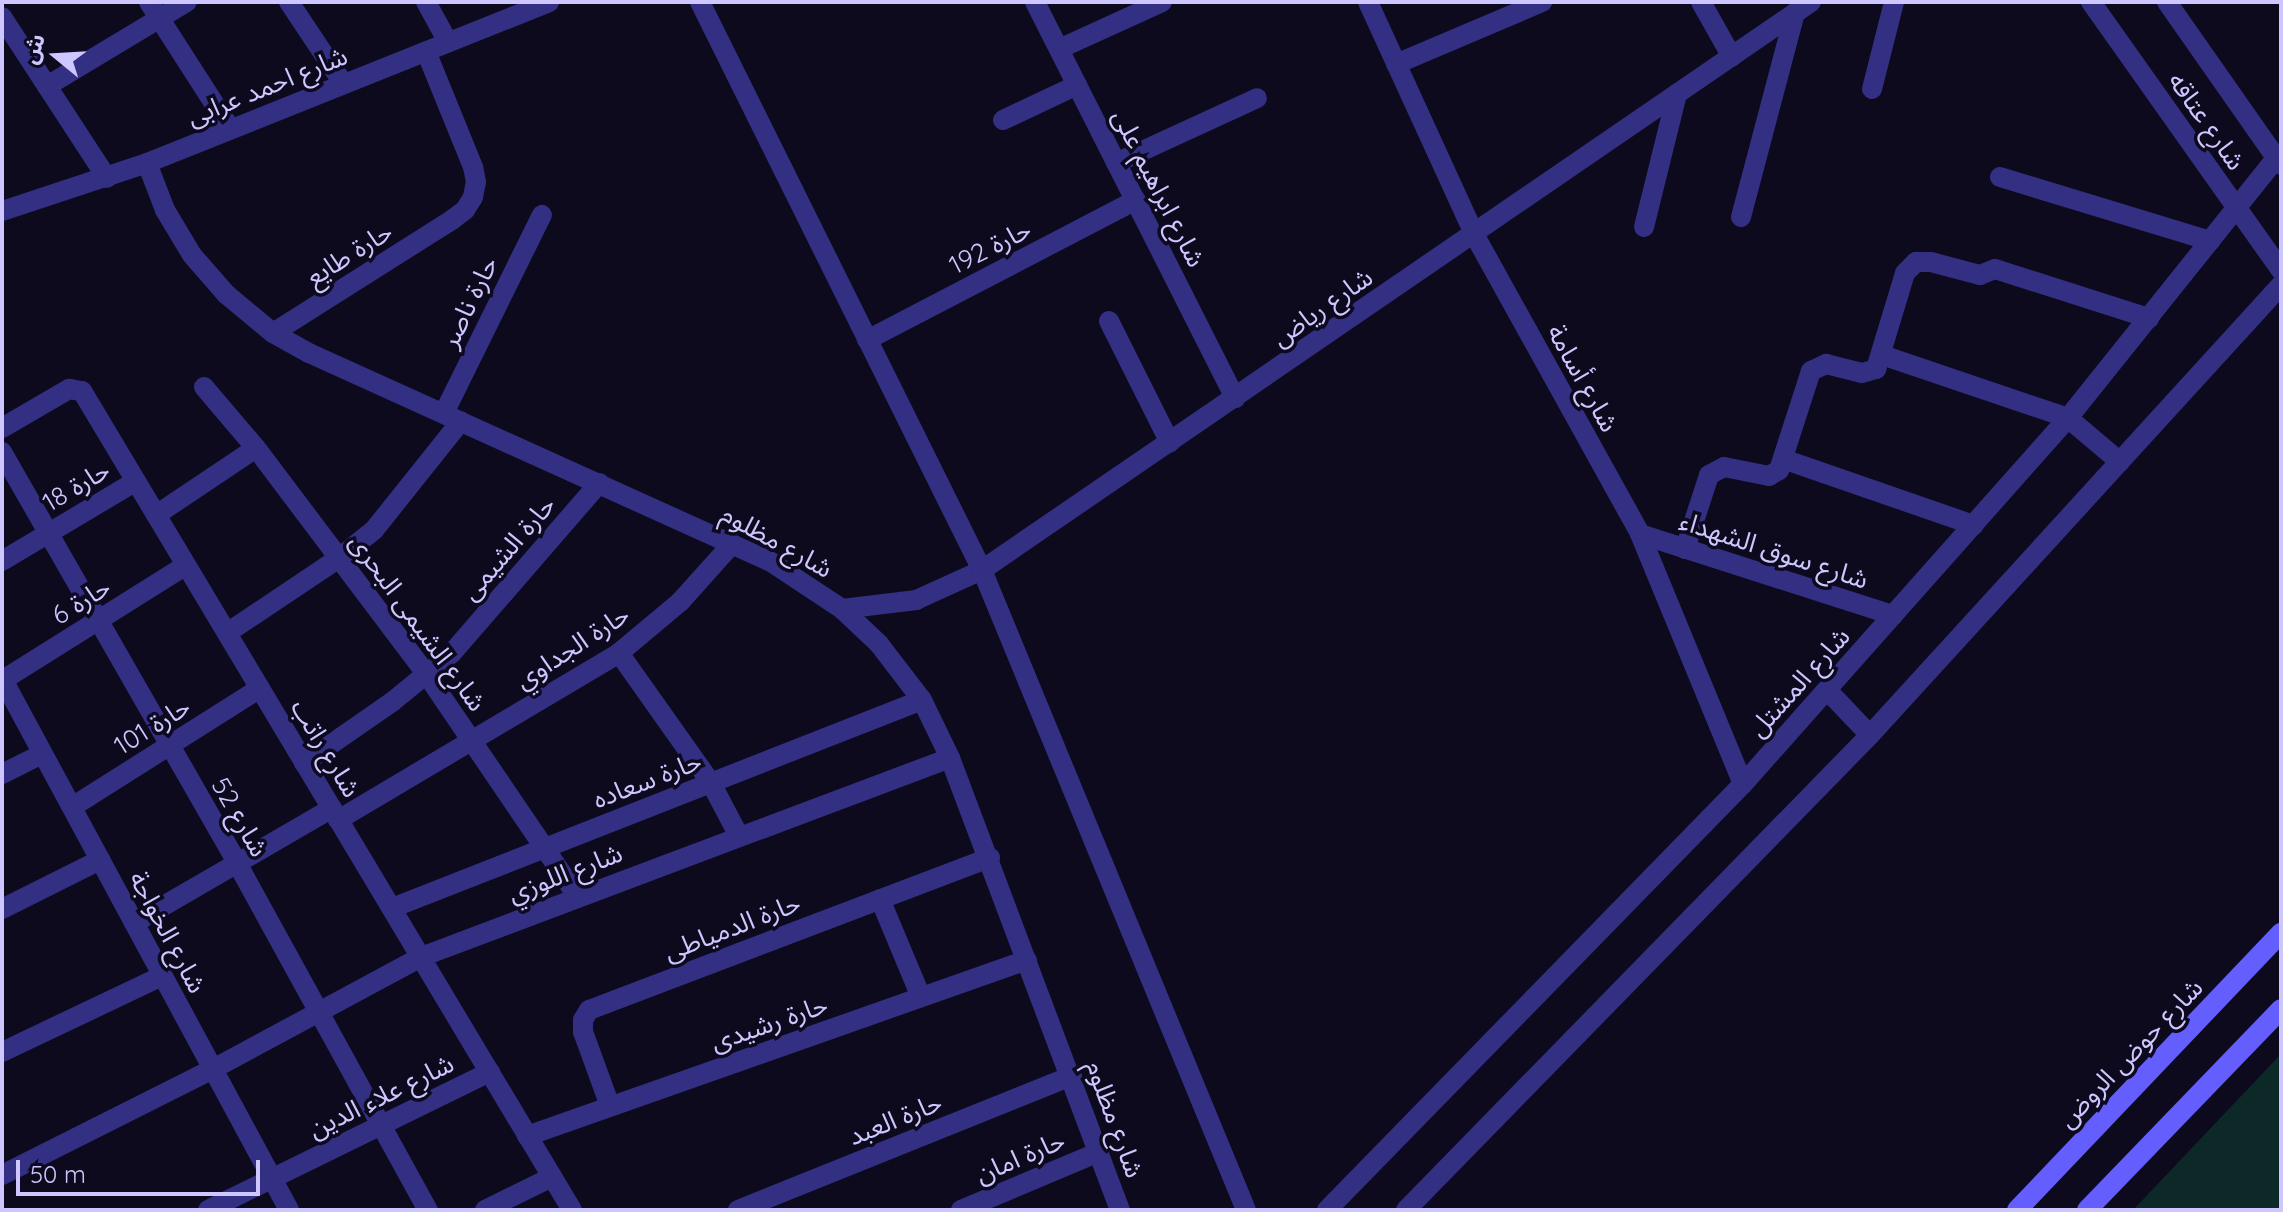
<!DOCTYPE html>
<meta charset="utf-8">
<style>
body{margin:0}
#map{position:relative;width:2283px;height:1212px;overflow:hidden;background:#0d0a1e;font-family:Quicksand,"Noto Sans Arabic",sans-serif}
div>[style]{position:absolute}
.green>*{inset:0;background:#0c2928}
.minor>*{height:20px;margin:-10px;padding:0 10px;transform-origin:10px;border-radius:10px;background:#332f83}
.tertiary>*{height:20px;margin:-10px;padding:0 10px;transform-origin:10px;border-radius:10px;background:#332f83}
.secondary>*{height:20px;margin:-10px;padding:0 10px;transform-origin:10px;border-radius:10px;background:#645eff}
span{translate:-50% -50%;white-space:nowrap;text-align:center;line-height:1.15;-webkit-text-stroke:7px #0d0a1e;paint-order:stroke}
.street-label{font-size:26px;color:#cec7ff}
.frame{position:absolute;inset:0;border:4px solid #cec7ff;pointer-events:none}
.north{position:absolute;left:16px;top:16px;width:80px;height:80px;-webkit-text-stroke:6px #0d0a1e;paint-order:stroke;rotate:288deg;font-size:22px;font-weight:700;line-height:32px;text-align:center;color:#cec7ff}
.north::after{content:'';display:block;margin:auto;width:28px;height:36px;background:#cec7ff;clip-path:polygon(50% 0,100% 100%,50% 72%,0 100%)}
.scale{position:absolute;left:16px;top:1160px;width:244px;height:36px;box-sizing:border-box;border:4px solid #cec7ff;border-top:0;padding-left:10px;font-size:24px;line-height:28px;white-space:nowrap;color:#cec7ff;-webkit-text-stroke:6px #0d0a1e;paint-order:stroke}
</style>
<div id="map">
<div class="green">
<i style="clip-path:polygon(2281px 1054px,2281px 1210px,2133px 1210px)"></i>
</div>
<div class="minor">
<i style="left:149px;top:2px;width:150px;rotate:57.3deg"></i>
<i style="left:289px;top:2px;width:97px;rotate:56.3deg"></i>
<i style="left:426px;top:2px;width:46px;rotate:61.2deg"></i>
<i style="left:1035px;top:2px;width:444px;rotate:63.2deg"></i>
<i style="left:1368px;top:2px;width:255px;rotate:65.4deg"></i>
<i style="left:1474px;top:234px;width:343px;rotate:61deg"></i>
<i style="left:1640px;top:534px;width:270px;rotate:67.6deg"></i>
<i style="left:1701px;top:2px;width:63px;rotate:60.6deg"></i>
<i style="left:2px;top:17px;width:192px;rotate:56.9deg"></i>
<i style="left:1059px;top:49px;width:113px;rotate:-24.5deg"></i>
<i style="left:1396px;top:64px;width:159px;rotate:-23deg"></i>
<i style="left:47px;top:86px;width:163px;rotate:-31deg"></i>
<i style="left:1872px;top:89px;width:90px;rotate:-75.8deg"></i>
<i style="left:1003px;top:120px;width:82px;rotate:-25.3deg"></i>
<i style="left:1116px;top:163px;width:155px;rotate:-24.7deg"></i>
<i style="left:2000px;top:177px;width:220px;rotate:16.9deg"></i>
<i style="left:1741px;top:217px;width:211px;rotate:-75.2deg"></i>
<i style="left:1644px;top:227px;width:137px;rotate:-76.1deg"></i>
<i style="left:1109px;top:321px;width:136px;rotate:63.4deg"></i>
<i style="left:273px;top:333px;width:213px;rotate:-32.3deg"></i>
<i style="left:453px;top:219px;width:15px;rotate:-37deg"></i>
<i style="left:465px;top:210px;width:15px;rotate:-58deg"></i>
<i style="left:473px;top:197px;width:15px;rotate:-79deg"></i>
<i style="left:476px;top:182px;width:15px;rotate:-101deg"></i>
<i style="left:473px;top:167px;width:125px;rotate:-112.1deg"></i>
<i style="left:867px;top:340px;width:303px;rotate:-27.5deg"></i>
<i style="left:1882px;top:355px;width:196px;rotate:18.7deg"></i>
<i style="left:2068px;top:418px;width:68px;rotate:40.2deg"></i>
<i style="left:204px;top:387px;width:80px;rotate:49.6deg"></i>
<i style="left:256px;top:448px;width:284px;rotate:53deg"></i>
<i style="left:427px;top:675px;width:267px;rotate:55.8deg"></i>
<i style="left:444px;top:413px;width:221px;rotate:-63.7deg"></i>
<i style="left:2px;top:428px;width:78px;rotate:-30.2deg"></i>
<i style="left:69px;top:389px;width:13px;rotate:9deg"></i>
<i style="left:82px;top:391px;width:954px;rotate:59.11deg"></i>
<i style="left:2px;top:452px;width:473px;rotate:60.2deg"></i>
<i style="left:237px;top:863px;width:396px;rotate:61.2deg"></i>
<i style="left:1783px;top:459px;width:202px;rotate:19.1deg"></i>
<i style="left:156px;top:515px;width:120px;rotate:-33.8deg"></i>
<i style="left:1640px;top:534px;width:266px;rotate:17.8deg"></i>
<i style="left:1685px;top:549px;width:78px;rotate:-72deg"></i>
<i style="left:1709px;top:475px;width:17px;rotate:-28deg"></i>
<i style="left:1724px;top:467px;width:46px;rotate:11.3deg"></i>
<i style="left:1769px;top:476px;width:12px;rotate:-31deg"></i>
<i style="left:1779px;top:470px;width:104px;rotate:-72.1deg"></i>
<i style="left:1811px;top:371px;width:17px;rotate:-25deg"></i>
<i style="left:1826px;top:364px;width:37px;rotate:14deg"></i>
<i style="left:1862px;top:373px;width:15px;rotate:-16deg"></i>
<i style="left:1876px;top:369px;width:100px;rotate:-73.2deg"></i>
<i style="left:1905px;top:273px;width:16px;rotate:-45deg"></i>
<i style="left:1916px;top:262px;width:15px"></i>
<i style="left:1931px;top:262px;width:51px;rotate:14.9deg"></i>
<i style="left:1980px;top:275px;width:16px;rotate:-22deg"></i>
<i style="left:1995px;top:269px;width:162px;rotate:17.7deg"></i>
<i style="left:2px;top:561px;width:156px;rotate:-30.8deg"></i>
<i style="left:842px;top:609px;width:75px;rotate:-6.9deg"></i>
<i style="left:916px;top:600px;width:72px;rotate:-24.4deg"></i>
<i style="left:982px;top:570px;width:1005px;rotate:-34.42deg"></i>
<i style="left:227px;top:633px;width:135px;rotate:-33.8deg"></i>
<i style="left:339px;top:558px;width:45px;rotate:-38.7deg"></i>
<i style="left:374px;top:530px;width:139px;rotate:-51.4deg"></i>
<i style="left:619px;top:653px;width:159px;rotate:54.7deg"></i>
<i style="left:711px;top:783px;width:60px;rotate:62.2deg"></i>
<i style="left:2px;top:678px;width:604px;rotate:61.65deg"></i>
<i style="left:3px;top:680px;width:216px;rotate:-32.1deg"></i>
<i style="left:1827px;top:690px;width:62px;rotate:46.3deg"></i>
<i style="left:304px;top:763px;width:107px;rotate:-34.7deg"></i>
<i style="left:392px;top:702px;width:77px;rotate:-39.2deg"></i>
<i style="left:452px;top:653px;width:225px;rotate:-49.1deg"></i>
<i style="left:2px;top:774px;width:45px;rotate:-26.6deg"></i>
<i style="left:72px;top:807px;width:222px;rotate:-32.3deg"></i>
<i style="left:338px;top:820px;width:327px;rotate:-30.7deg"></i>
<i style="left:619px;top:653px;width:80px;rotate:-39.9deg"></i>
<i style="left:680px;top:602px;width:78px;rotate:-48.1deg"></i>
<i style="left:880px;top:899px;width:106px;rotate:67.3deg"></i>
<i style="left:392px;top:908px;width:569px;rotate:-21.43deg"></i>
<i style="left:2px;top:909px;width:110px;rotate:-26.6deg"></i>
<i style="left:134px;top:923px;width:229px;rotate:-30.1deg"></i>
<i style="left:2px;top:1052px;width:177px;rotate:-25.4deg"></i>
<i style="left:610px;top:1106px;width:79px;rotate:-110deg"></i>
<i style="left:583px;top:1032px;width:12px;rotate:-90deg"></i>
<i style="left:583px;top:1020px;width:12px;rotate:-59deg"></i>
<i style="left:589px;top:1010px;width:429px;rotate:-20.8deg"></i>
<i style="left:527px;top:1136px;width:530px;rotate:-19.39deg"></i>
<i style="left:2px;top:1175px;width:236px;rotate:-26.7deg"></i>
<i style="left:213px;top:1069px;width:236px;rotate:-28.3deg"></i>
<i style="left:421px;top:957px;width:565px;rotate:-20.62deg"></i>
<i style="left:208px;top:1210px;width:314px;rotate:-26.1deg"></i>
<i style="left:485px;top:1210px;width:75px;rotate:-26.2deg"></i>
<i style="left:738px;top:1210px;width:360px;rotate:-21.9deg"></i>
<i style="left:961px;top:1210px;width:150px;rotate:-22.8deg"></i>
<i style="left:1327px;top:1210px;width:595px;rotate:-45.68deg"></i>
<i style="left:1743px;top:784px;width:489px;rotate:-48.4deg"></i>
<i style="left:2068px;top:418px;width:333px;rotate:-51.3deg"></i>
<i style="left:1406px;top:1210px;width:664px;rotate:-45.67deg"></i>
<i style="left:1870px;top:735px;width:609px;rotate:-47.59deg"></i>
</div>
<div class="tertiary">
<i style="left:700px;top:2px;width:634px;rotate:63.6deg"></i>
<i style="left:982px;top:570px;width:692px;rotate:67.58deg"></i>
<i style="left:2091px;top:2px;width:329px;rotate:54.7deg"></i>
<i style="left:2167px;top:2px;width:199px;rotate:55deg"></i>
<i style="left:147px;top:163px;width:50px;rotate:69deg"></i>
<i style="left:165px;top:210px;width:52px;rotate:59deg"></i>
<i style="left:192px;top:255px;width:52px;rotate:48.9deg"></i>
<i style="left:226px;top:294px;width:61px;rotate:39.7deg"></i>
<i style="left:273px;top:333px;width:41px;rotate:29.1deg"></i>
<i style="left:309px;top:353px;width:507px;rotate:24.34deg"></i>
<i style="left:771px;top:562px;width:85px;rotate:33.5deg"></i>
<i style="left:842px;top:609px;width:51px;rotate:43.4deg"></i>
<i style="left:879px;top:644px;width:71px;rotate:52.5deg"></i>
<i style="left:922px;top:700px;width:64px;rotate:64.2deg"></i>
<i style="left:950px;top:758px;width:483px;rotate:69.4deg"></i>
<i style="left:2px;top:211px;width:153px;rotate:-18.3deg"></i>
<i style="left:147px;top:163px;width:433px;rotate:-21.8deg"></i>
</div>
<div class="secondary">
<i style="left:2017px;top:1210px;width:383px;rotate:-46.4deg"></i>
<i style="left:2087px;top:1210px;width:279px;rotate:-46deg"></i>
</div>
<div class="street-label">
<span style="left:267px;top:86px;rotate:-22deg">شارع احمد عرابى</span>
<span style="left:2207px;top:121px;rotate:55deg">شارع عتاقه</span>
<span style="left:1159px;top:188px;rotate:63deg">شارع ابراهيم على</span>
<span style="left:990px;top:247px;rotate:-27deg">حارة 192</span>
<span style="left:349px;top:254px;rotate:-32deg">حارة طايع</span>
<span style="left:469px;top:302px;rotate:-64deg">حارة ناصر</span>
<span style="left:1322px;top:307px;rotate:-35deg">شارع رياض</span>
<span style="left:1583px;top:378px;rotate:61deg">شارع أسامة</span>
<span style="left:76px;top:486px;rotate:-31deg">حارة 18</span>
<span style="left:777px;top:541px;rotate:29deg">شارع مظلوم</span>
<span style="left:508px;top:548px;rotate:-49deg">حارة الشيمى</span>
<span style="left:1774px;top:550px;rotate:18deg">شارع سوق الشهداء</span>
<span style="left:81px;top:601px;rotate:-32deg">حارة 6</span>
<span style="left:418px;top:622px;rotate:54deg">شارع الشيمى البحرى</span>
<span style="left:572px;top:647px;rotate:-33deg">حارة الجداوي</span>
<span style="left:1799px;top:682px;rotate:-48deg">شارع المشتل</span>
<span style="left:152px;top:726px;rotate:-32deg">حارة 101</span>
<span style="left:326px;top:748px;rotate:59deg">شارع راتب</span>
<span style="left:647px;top:780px;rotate:-21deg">حارة سعاده</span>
<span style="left:240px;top:817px;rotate:60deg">شارع 52</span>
<span style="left:565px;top:873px;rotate:-21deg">شارع اللوزي</span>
<span style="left:732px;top:927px;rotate:-21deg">حارة الدمياطى</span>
<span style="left:168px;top:932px;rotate:62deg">شارع الخواجة</span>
<span style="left:769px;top:1023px;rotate:-19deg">حارة رشيدى</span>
<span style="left:2130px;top:1053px;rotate:-46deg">شارع حوض الروض</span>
<span style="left:381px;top:1096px;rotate:-26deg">شارع علاء الدين</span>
<span style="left:895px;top:1119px;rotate:-22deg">حارة العبد</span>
<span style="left:1115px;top:1119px;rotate:70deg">شارع مظلوم</span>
<span style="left:1020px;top:1157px;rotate:-23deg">حارة امان</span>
</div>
<div class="frame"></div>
<div class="north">ش</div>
<div class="scale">50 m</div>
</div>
